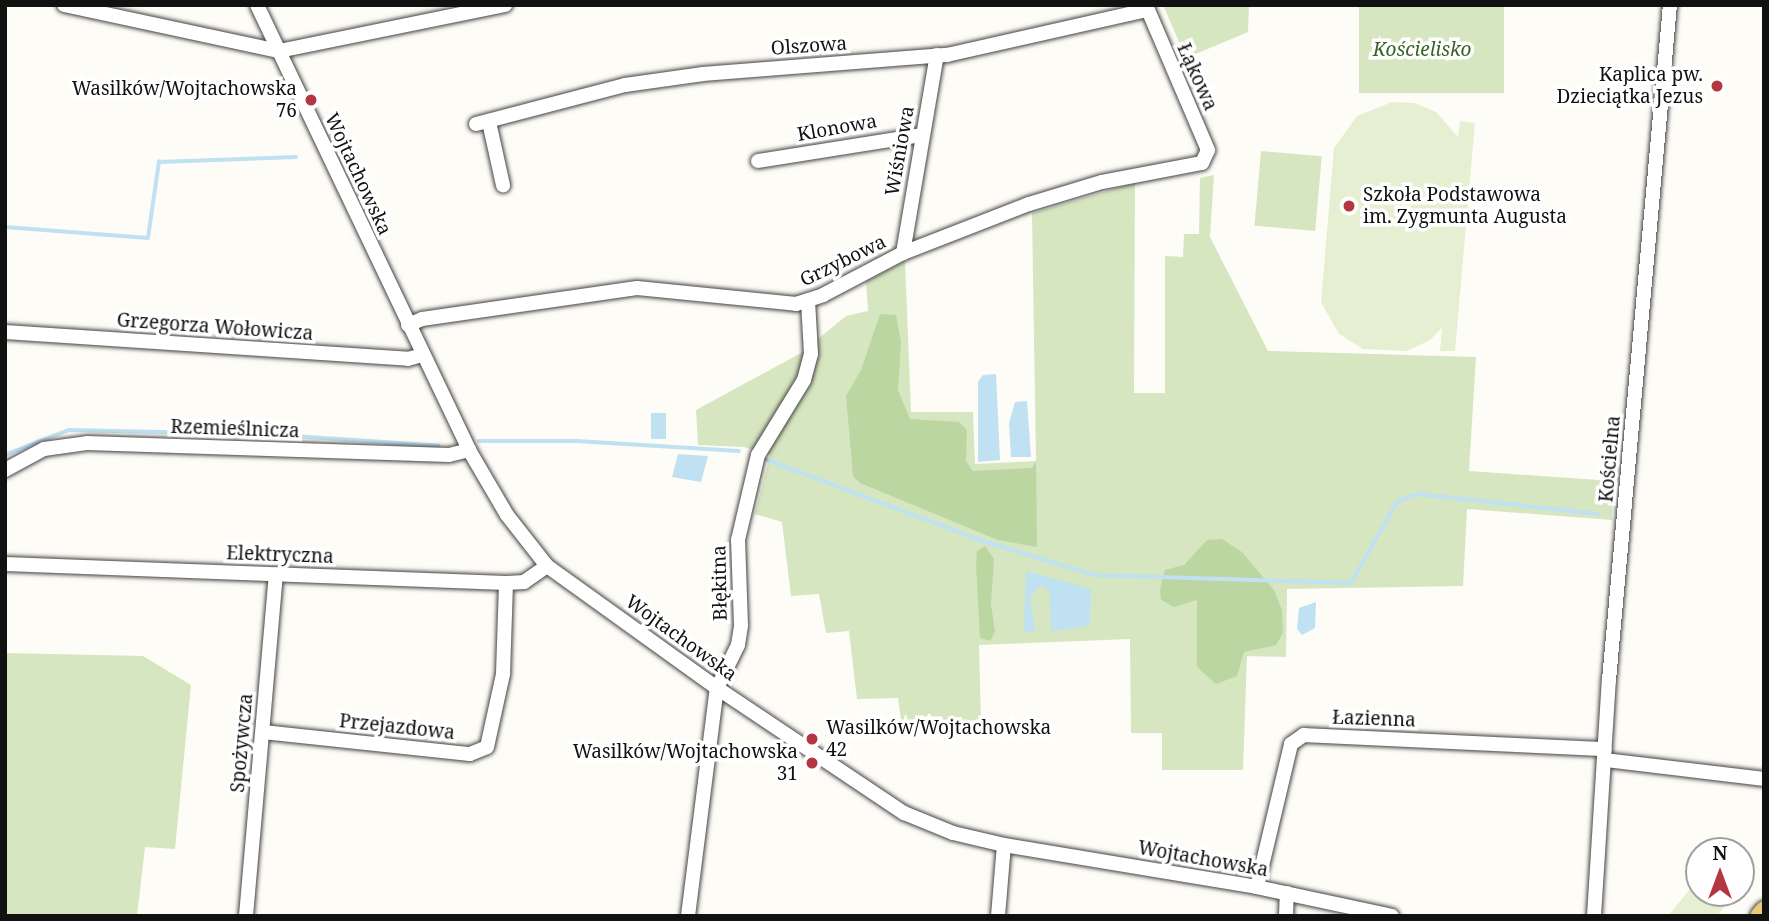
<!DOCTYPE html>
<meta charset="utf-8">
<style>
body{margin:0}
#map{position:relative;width:1769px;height:921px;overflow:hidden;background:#fefcf6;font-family:"Noto Serif",serif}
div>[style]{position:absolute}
.green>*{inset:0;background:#d6e6c1;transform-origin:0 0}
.forest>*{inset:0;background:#bcd6a2}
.pitch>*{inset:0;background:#e6efd2}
.water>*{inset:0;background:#bfe1f1;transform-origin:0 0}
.stream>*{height:3.5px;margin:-1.75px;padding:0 1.75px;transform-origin:1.75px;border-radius:1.75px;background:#bfe1f1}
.roads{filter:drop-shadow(0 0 2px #444) drop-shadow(0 0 2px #444)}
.minor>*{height:14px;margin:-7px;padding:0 7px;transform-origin:7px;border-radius:7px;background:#fff}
.major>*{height:19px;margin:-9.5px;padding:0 9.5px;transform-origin:9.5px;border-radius:9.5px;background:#ebca79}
.dots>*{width:19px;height:19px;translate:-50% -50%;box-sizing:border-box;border:4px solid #fff;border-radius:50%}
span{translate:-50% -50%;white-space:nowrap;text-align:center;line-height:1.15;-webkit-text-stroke:7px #fff;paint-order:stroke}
.street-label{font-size:19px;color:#111}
.park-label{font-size:19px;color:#366326;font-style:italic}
.poi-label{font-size:19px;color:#111}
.right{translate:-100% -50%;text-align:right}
.left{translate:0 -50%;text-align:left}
.frame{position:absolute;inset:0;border:7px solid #111;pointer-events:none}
.north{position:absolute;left:1685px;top:837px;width:70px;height:70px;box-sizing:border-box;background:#fff;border:2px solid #a0a0a0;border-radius:50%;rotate:0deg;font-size:19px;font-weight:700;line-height:28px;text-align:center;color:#111}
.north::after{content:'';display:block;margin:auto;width:24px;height:32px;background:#b43641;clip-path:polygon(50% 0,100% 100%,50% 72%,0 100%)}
</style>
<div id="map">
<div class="green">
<i style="clip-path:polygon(1163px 5px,1249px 5px,1248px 32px,1186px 58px)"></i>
<i style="left:1359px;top:5px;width:145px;height:88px"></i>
<i style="left:1261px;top:151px;width:61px;height:75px;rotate:5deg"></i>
<i style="clip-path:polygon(1214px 175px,1210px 237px,1268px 351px,1476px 357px,1469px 471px,1613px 481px,1612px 520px,1467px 509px,1463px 586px,1287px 589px,1286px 657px,1247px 656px,1243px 770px,1162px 770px,1162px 733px,1131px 733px,1130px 639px,979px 645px,981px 720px,902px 726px,898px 698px,857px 699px,849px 631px,826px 633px,819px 594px,791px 596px,782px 522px,755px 514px,770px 455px,744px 447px,698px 445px,696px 410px,801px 353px,846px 316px,868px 311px,866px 281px,905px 261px,911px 412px,973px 412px,975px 464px,1036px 461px,1032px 213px,1135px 183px,1134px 393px,1165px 393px,1165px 256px,1183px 257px,1184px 234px,1199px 234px,1200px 178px)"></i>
<i style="clip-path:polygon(5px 653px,143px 656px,191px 685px,175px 849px,145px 847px,137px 916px,5px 916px)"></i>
</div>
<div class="forest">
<i style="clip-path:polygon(880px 314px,896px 315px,901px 342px,898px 390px,910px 419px,959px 422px,967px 430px,966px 461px,973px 471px,1032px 468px,1036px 461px,1037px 547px,998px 540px,860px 483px,853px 476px,846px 396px,861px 370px)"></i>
<i style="clip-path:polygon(1222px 539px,1242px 552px,1274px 590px,1282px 610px,1283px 633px,1276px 645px,1244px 652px,1237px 676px,1216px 684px,1197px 667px,1197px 600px,1174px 607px,1161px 600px,1160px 589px,1165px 570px,1184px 565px,1207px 540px)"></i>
<i style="clip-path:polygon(985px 546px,994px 559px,991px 604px,995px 632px,990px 641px,980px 638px,976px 565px,977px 551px)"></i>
</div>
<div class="pitch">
<i style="clip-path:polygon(1392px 102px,1414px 103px,1436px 112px,1458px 137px,1460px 121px,1475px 123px,1455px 351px,1440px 351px,1442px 328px,1430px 340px,1407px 351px,1363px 349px,1339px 334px,1321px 302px,1334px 148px,1357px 116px)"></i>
<i style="clip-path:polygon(1699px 878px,1699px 893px,1735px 893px,1717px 916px,1668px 916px)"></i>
</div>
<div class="water">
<i style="clip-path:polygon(996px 374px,1000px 460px,978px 462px,978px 382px,983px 375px)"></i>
<i style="clip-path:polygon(1027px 401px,1031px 457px,1011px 457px,1009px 423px,1015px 402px)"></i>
<i style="left:651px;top:413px;width:15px;height:26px"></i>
<i style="clip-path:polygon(678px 454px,708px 456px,701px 482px,672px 477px)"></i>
<i style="clip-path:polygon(1026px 571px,1091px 589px,1090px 622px,1084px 627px,1051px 631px,1050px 591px,1040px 585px,1030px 598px,1035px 632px,1024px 632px)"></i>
<i style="clip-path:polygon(1316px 602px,1315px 628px,1302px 635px,1297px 629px,1299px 608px)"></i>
</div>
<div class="stream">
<i style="left:5px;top:227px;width:143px;rotate:4.4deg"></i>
<i style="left:148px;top:238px;width:77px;rotate:-81.8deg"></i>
<i style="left:159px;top:162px;width:137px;rotate:-2.1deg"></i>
<i style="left:479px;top:441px;width:98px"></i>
<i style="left:577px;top:441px;width:162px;rotate:3.5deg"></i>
<i style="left:5px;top:455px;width:69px;rotate:-21.3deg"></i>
<i style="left:69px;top:430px;width:196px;rotate:1.2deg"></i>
<i style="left:265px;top:434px;width:174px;rotate:3.9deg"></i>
<i style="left:762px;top:458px;width:230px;rotate:20.6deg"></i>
<i style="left:977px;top:539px;width:122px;rotate:17.1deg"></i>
<i style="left:1094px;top:575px;width:257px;rotate:1.8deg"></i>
<i style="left:1351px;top:583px;width:93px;rotate:-60.4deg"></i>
<i style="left:1397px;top:502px;width:22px;rotate:-21deg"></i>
<i style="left:1418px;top:494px;width:181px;rotate:6.3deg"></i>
<i style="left:5px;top:915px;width:3px;rotate:18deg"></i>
</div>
<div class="roads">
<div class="minor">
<i style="left:64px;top:5px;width:220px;rotate:12.1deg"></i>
<i style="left:279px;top:51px;width:231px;rotate:-11.5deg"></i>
<i style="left:257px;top:5px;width:493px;rotate:64.5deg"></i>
<i style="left:469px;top:450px;width:75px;rotate:59.7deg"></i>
<i style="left:507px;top:515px;width:65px;rotate:51.9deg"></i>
<i style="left:547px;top:566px;width:209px;rotate:35.7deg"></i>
<i style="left:717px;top:688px;width:225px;rotate:33.8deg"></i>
<i style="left:904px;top:813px;width:53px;rotate:22.2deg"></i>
<i style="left:953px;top:833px;width:52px;rotate:13.2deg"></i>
<i style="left:1004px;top:845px;width:256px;rotate:9.4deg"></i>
<i style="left:1257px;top:887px;width:138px;rotate:12.1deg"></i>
<i style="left:489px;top:122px;width:65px;rotate:77.5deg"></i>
<i style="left:476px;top:124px;width:154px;rotate:-14.7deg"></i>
<i style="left:625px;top:85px;width:79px;rotate:-8deg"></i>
<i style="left:703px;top:74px;width:245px;rotate:-4.5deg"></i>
<i style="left:947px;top:55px;width:205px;rotate:-12.7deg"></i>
<i style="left:758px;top:161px;width:166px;rotate:-9deg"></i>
<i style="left:903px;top:253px;width:201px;rotate:-80.3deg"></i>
<i style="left:408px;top:325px;width:15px;rotate:-23deg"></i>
<i style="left:422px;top:319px;width:217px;rotate:-8.2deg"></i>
<i style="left:637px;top:288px;width:160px;rotate:5.7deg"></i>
<i style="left:796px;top:304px;width:28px;rotate:-18deg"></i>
<i style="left:823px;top:295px;width:90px;rotate:-27.7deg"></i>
<i style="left:903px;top:253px;width:135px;rotate:-21.3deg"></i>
<i style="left:1029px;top:204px;width:76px;rotate:-16.8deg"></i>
<i style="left:1102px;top:182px;width:102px;rotate:-10.8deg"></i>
<i style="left:1202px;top:163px;width:14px;rotate:-65deg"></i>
<i style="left:1208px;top:150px;width:158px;rotate:-113.2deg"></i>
<i style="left:5px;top:332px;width:404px;rotate:3.8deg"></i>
<i style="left:408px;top:359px;width:15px;rotate:-16deg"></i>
<i style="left:5px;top:470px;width:44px;rotate:-28.3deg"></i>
<i style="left:44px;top:449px;width:43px;rotate:-7.9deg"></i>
<i style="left:87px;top:443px;width:362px;rotate:1.9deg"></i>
<i style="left:449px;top:455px;width:21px;rotate:-14deg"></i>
<i style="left:5px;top:564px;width:501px;rotate:2.17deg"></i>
<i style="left:506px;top:583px;width:18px;rotate:-3deg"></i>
<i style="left:524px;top:582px;width:28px;rotate:-35deg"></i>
<i style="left:263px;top:732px;width:208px;rotate:6.1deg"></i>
<i style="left:470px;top:754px;width:18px;rotate:-22deg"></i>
<i style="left:487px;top:747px;width:75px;rotate:-77.6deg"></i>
<i style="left:503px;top:674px;width:91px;rotate:-88.1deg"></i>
<i style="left:1605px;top:760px;width:160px;rotate:6.8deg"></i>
<i style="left:1257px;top:887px;width:147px;rotate:-76.6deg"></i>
<i style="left:1291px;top:744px;width:16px;rotate:-35deg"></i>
<i style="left:1304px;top:735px;width:301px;rotate:2.7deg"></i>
<i style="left:246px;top:916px;width:343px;rotate:-85deg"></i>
<i style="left:688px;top:916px;width:230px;rotate:-82.8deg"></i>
<i style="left:717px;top:688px;width:48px;rotate:-64deg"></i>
<i style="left:738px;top:645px;width:20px;rotate:-81deg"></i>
<i style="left:741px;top:625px;width:85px;rotate:-92deg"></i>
<i style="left:738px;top:540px;width:87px;rotate:-76.8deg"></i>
<i style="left:758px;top:455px;width:88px;rotate:-58.5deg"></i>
<i style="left:804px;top:380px;width:27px;rotate:-75deg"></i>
<i style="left:811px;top:354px;width:53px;rotate:-93.2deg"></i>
<i style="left:998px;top:916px;width:71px;rotate:-85.2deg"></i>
<i style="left:1286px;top:916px;width:23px;rotate:-88deg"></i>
<i style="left:1594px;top:916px;width:236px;rotate:-86.4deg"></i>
<i style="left:1609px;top:680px;width:678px;rotate:-84.84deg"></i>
</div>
<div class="major">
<i style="left:1759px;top:916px;width:8px;rotate:-50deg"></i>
</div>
</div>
<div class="dots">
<i style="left:1717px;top:86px;background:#b43641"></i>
<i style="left:311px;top:100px;background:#b43641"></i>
<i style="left:1349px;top:206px;background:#b43641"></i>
<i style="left:812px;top:739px;background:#b43641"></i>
<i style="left:812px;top:763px;background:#b43641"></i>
</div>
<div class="street-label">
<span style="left:809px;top:46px;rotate:-4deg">Olszowa</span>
<span style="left:1197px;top:77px;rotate:66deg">Łąkowa</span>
<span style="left:837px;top:128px;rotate:-10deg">Klonowa</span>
<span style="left:900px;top:151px;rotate:-80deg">Wiśniowa</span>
<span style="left:358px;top:174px;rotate:65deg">Wojtachowska</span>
<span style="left:843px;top:261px;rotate:-26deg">Grzybowa</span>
<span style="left:215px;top:327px;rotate:4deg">Grzegorza Wołowicza</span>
<span style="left:235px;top:429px;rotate:2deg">Rzemieślnicza</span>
<span style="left:1610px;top:459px;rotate:-85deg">Kościelna</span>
<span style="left:280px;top:555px;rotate:2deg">Elektryczna</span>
<span style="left:720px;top:583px;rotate:-91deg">Błękitna</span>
<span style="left:681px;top:638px;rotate:36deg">Wojtachowska</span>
<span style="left:1374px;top:719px;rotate:2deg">Łazienna</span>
<span style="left:397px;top:727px;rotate:6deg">Przejazdowa</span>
<span style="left:242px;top:743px;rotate:-85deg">Spożywcza</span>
<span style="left:1203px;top:859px;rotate:10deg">Wojtachowska</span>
</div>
<div class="park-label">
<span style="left:1422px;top:50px">Kościelisko</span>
</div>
<div class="poi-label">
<span class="right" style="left:1703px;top:86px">Kaplica pw.<br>Dzieciątka Jezus</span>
<span class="right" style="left:297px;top:100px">Wasilków/Wojtachowska<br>76</span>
<span class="left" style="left:1363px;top:206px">Szkoła Podstawowa<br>im. Zygmunta Augusta</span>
<span class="left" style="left:826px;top:739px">Wasilków/Wojtachowska<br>42</span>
<span class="right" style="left:798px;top:763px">Wasilków/Wojtachowska<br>31</span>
</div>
<div class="frame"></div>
<div class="north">N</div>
</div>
